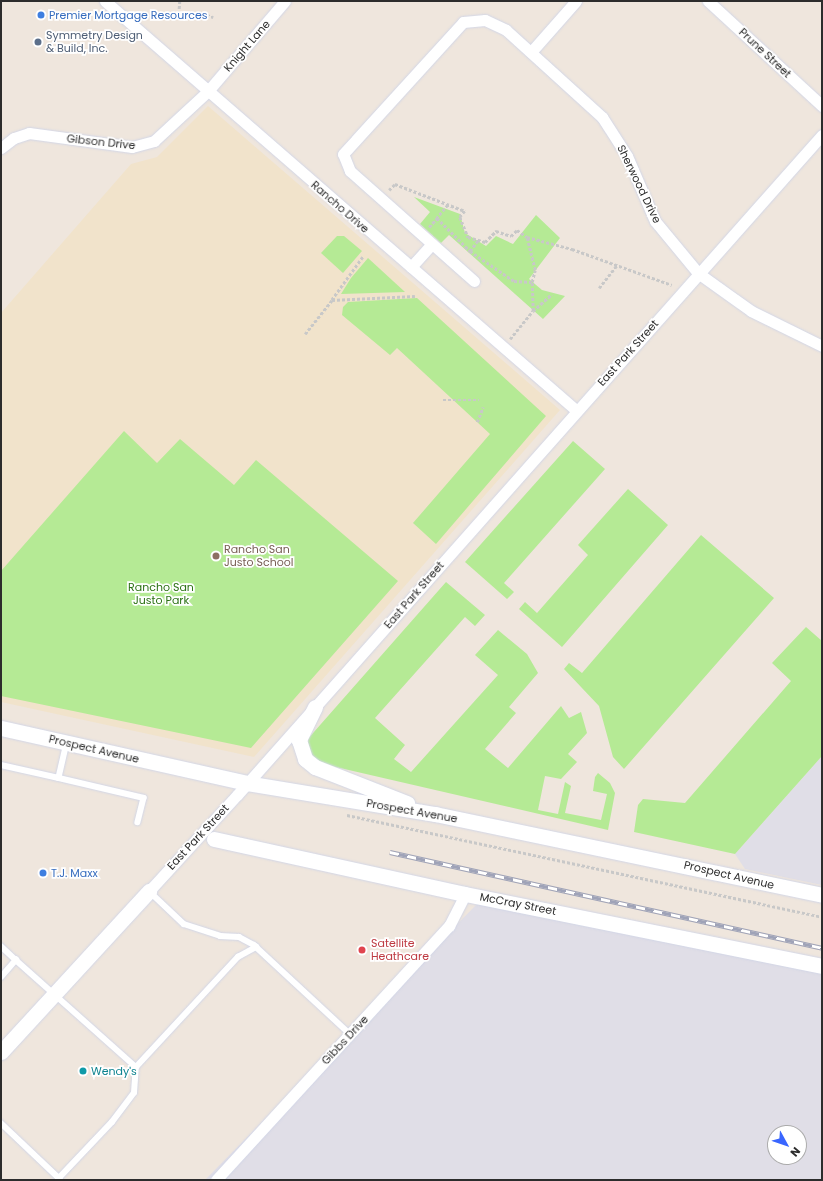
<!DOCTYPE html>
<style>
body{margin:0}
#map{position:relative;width:823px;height:1181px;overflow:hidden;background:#efe6dd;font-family:Poppins,sans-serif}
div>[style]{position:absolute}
.industrial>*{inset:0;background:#e0dee7}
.education>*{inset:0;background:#f1e3cb}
.green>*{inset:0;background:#b5ea95}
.path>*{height:2.5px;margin-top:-1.25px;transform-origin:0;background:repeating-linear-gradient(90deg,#c8c8c8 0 3px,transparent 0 5px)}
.roads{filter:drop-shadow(0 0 1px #d2d6e6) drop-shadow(0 0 1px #d2d6e6)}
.lane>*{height:5.5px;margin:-2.75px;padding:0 2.75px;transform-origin:2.75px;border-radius:2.75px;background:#fff}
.street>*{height:11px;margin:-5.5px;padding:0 5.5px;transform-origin:5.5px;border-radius:5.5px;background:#fff}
.secondary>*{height:15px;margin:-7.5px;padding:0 7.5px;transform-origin:7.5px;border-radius:7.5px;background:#fff}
.rail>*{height:4.5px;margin-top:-2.25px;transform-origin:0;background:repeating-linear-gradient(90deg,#fff 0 9px,#9fa3b8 0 18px);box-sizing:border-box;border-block:1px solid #9fa3b8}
.dots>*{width:11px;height:11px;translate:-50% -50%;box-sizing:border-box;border:2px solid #fff;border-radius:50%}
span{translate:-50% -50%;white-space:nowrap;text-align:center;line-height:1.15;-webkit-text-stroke:3.5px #fff;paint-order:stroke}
.shop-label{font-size:11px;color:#366cbe}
.left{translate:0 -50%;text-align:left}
.service-label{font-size:11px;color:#4e5e75}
.street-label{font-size:11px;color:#2c2c2c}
.education-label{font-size:11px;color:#785e54}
.park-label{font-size:11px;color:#2b7114}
.health-label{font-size:11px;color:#be3a42}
.culture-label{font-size:11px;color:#0d838f}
.frame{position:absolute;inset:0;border:2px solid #2c2c2c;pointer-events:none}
.north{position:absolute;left:767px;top:1125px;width:40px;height:40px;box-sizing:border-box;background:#fff;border:1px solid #ababab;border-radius:50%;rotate:130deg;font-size:11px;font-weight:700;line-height:16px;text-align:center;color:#2c2c2c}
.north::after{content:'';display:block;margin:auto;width:14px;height:18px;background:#3966ff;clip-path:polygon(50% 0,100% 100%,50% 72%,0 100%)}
</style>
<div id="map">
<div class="industrial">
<i style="clip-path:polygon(822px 756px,822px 885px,745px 869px,735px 854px)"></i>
<i style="clip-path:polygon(evenodd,479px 902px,822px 972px,822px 1180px,205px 1180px,479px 902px,775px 1133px,799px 1133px,799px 1157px,775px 1157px,775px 1133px)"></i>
</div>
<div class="education">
<i style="clip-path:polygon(208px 106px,560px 410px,254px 757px,1px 702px,1px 313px,131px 164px,157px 157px)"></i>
</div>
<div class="green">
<i style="clip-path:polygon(414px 197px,460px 214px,465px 233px,486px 246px,496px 236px,513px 244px,536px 215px,560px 238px,529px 279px,542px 290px,565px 296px,543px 319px,449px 235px,441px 243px,420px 224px,430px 212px)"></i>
<i style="clip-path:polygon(337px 236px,344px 236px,362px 251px,343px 273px,321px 253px)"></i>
<i style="clip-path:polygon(368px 258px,405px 292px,341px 294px,351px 278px)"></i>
<i style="clip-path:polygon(417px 298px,546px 416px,436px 544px,413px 523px,490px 434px,397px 348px,390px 355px,342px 315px,343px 307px,348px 302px)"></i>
<i style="clip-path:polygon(124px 431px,157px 463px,180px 439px,234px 485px,256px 460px,398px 581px,251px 748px,1px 696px,1px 571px)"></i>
<i style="clip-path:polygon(573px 441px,605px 469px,504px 583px,514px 592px,507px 599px,465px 562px)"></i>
<i style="clip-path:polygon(628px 489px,668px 525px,562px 647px,519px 609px,525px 602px,537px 613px,588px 555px,578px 545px)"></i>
<i style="clip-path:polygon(701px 535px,774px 598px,624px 769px,613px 757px,599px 706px,564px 669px,569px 663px,582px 673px)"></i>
<i style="clip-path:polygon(446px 582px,485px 615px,475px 626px,465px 617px,375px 718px,405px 745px,394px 759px,411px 772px,498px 675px,475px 655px,498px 630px,527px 654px,538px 673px,509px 707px,516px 713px,485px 749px,508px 768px,561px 706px,569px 718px,581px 712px,587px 733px,568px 754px,577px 762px,561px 779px,545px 776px,538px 810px,558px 814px,565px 782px,571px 786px,565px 813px,601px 820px,607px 794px,593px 791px,595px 777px,598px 773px,610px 783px,615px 793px,608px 830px,314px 762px,306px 741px)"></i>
<i style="clip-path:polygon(806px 627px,822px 641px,822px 756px,735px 854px,634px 832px,638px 805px,643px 799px,685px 803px,791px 681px,772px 663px)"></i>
</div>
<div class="path">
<i style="left:180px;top:1px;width:14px;rotate:94deg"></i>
<i style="left:179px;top:15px;width:23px;rotate:-5deg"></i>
<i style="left:202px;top:13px;width:12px;rotate:20deg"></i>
<i style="left:389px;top:190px;width:8px;rotate:-45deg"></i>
<i style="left:395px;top:184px;width:75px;rotate:21.1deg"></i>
<i style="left:465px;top:211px;width:8px;rotate:130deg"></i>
<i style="left:460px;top:217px;width:22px;rotate:68deg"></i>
<i style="left:468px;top:237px;width:18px;rotate:16deg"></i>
<i style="left:485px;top:242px;width:16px;rotate:-45deg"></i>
<i style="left:496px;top:231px;width:16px;rotate:18deg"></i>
<i style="left:511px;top:236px;width:8px;rotate:-45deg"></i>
<i style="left:517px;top:230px;width:12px;rotate:35deg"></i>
<i style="left:527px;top:237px;width:47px;rotate:14.9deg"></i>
<i style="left:572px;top:249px;width:106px;rotate:19.8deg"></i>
<i style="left:448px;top:205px;width:17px;rotate:130deg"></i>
<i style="left:437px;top:218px;width:47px;rotate:45deg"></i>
<i style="left:470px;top:251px;width:53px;rotate:34.3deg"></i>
<i style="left:514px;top:281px;width:18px;rotate:3deg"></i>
<i style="left:532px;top:282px;width:12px;rotate:-76deg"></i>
<i style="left:535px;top:270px;width:33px;rotate:-104deg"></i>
<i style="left:429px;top:227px;width:12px;rotate:-48deg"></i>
<i style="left:470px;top:251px;width:14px;rotate:-54deg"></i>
<i style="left:363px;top:257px;width:53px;rotate:125.8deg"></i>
<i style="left:332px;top:300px;width:83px;rotate:-2.8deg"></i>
<i style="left:599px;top:288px;width:29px;rotate:-52deg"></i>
<i style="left:533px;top:311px;width:25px;rotate:-42deg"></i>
<i style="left:305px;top:334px;width:43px;rotate:-51.5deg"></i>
<i style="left:510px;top:339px;width:36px;rotate:-51deg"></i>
<i style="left:533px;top:311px;width:29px;rotate:-92deg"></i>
<i style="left:443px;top:400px;width:36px"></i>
<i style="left:477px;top:422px;width:16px;rotate:-68deg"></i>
<i style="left:347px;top:815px;width:486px;rotate:12.1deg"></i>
</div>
<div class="roads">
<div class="lane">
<i style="left:67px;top:743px;width:36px;rotate:103deg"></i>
<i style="left:59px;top:778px;width:87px;rotate:13.2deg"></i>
<i style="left:144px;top:798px;width:25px;rotate:104deg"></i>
<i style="left:1px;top:765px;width:59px;rotate:12.6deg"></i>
<i style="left:149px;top:891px;width:48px;rotate:43.3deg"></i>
<i style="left:184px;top:924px;width:38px;rotate:18deg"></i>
<i style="left:220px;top:936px;width:19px;rotate:3deg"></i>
<i style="left:239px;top:937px;width:17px;rotate:28deg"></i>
<i style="left:254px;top:945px;width:131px;rotate:42.8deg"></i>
<i style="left:1px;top:946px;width:21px;rotate:43deg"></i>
<i style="left:1px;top:977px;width:23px;rotate:-49deg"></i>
<i style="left:16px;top:960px;width:161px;rotate:41.7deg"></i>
<i style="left:1px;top:1123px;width:81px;rotate:43.5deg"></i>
<i style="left:59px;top:1178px;width:77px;rotate:-46.6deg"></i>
<i style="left:112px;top:1122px;width:36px;rotate:-53deg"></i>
<i style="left:134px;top:1093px;width:26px;rotate:-86deg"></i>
<i style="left:136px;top:1067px;width:150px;rotate:-47.2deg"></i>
<i style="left:238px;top:957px;width:21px;rotate:-29deg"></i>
</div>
<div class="street">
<i style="left:105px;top:1px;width:625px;rotate:40.98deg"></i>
<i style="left:708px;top:1px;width:155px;rotate:42.6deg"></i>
<i style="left:531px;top:52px;width:68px;rotate:-48.6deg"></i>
<i style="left:1px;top:148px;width:16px;rotate:-38deg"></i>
<i style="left:14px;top:138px;width:16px;rotate:-18deg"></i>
<i style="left:29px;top:133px;width:104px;rotate:7.7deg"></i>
<i style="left:132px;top:147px;width:23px;rotate:-15deg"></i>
<i style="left:154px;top:141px;width:74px;rotate:-42.8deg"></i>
<i style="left:208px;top:91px;width:118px;rotate:-49.5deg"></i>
<i style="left:411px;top:267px;width:31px;rotate:-48deg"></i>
<i style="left:474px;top:281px;width:166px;rotate:-138.4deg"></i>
<i style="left:350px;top:171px;width:18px;rotate:-112deg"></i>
<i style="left:343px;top:154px;width:178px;rotate:-47.7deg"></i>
<i style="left:463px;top:22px;width:22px;rotate:-5deg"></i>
<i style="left:485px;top:20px;width:23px;rotate:25deg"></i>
<i style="left:506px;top:30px;width:130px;rotate:42.2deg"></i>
<i style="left:602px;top:117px;width:46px;rotate:57.3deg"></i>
<i style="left:627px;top:156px;width:71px;rotate:66.7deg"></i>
<i style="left:655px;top:221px;width:67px;rotate:50.4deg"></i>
<i style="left:698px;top:273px;width:65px;rotate:35.6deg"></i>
<i style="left:751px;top:311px;width:79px;rotate:26.2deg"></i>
<i style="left:149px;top:891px;width:130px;rotate:-47.5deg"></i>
<i style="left:237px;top:795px;width:882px;rotate:-48.45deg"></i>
<i style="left:216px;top:1180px;width:345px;rotate:-47.5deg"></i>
<i style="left:449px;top:926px;width:36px;rotate:-63deg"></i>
</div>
<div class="secondary">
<i style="left:315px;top:707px;width:37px;rotate:116deg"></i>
<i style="left:299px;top:740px;width:20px;rotate:72deg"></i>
<i style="left:305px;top:759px;width:13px;rotate:39deg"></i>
<i style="left:315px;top:767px;width:99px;rotate:21.4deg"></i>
<i style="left:1px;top:728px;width:252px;rotate:12.6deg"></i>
<i style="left:247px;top:783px;width:191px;rotate:9.4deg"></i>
<i style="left:435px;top:814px;width:395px;rotate:11.8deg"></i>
<i style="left:214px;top:839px;width:257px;rotate:12.4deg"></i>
<i style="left:465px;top:894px;width:364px;rotate:11.4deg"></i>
<i style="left:1px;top:1052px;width:219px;rotate:-47.4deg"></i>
</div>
</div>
<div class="rail">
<i style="left:390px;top:852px;width:443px;rotate:12.5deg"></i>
</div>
<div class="dots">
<i style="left:41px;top:15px;background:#3f7fe0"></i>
<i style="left:38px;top:42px;background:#5c6f8a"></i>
<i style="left:216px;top:556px;background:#8d6e63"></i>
<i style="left:43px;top:873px;background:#3f7fe0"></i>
<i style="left:362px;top:950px;background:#e0444e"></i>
<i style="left:83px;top:1071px;background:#0f9aa8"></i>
</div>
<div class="shop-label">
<span class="left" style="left:49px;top:15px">Premier Mortgage Resources</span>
<span class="left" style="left:51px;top:873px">T.J. Maxx</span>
</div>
<div class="service-label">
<span class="left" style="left:46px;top:42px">Symmetry Design<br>&amp; Build, Inc.</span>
</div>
<div class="street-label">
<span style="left:247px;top:46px;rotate:-49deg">Knight Lane</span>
<span style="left:765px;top:53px;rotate:43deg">Prune Street</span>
<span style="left:101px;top:142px;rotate:6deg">Gibson Drive</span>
<span style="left:639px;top:184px;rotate:64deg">Sherwood Drive</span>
<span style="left:340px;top:207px;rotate:41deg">Rancho Drive</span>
<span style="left:628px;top:353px;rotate:-48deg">East Park Street</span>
<span style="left:414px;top:595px;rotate:-49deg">East Park Street</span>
<span style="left:94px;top:749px;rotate:13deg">Prospect Avenue</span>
<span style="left:412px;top:811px;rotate:10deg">Prospect Avenue</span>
<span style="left:198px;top:837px;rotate:-47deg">East Park Street</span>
<span style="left:729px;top:875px;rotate:13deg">Prospect Avenue</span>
<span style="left:518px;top:904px;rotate:11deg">McCray Street</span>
<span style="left:345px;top:1040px;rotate:-47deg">Gibbs Drive</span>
</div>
<div class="education-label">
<span class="left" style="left:224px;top:556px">Rancho San<br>Justo School</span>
</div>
<div class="park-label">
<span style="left:161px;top:594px">Rancho San<br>Justo Park</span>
</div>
<div class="health-label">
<span class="left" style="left:371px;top:950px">Satellite<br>Heathcare</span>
</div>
<div class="culture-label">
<span class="left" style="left:91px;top:1071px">Wendy's</span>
</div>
<div class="frame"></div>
<div class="north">N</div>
</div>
